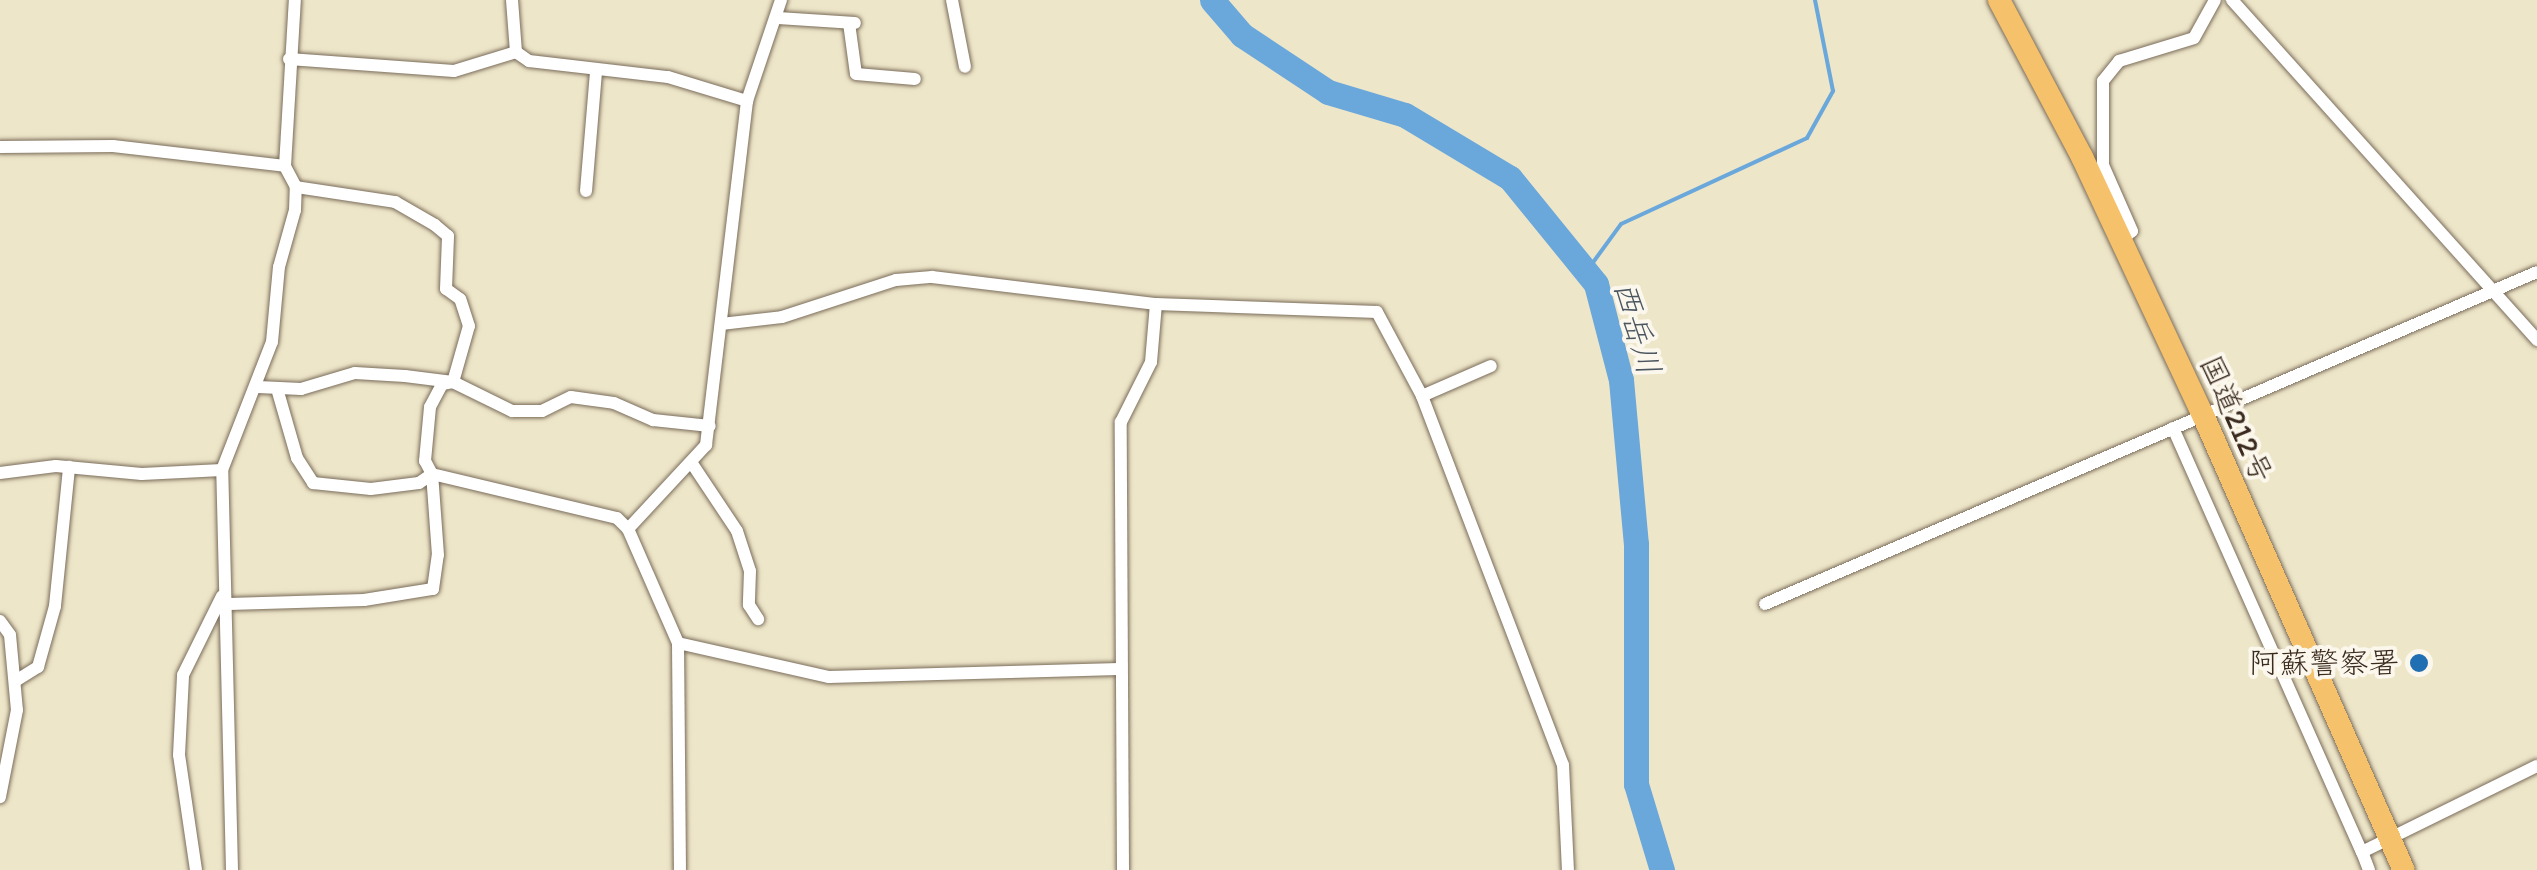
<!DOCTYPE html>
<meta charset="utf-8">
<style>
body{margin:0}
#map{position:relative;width:2537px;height:870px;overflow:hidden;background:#eee6c9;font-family:Itim,"Klee One",sans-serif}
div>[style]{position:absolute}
.stream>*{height:4px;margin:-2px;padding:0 2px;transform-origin:2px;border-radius:2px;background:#6aa7db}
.river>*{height:25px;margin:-12.5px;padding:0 12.5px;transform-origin:12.5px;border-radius:12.5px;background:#6aa7db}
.roads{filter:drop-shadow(0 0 2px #7a6c5a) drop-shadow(0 0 2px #7a6c5a)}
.street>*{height:12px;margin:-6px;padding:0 6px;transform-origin:6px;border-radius:6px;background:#fff}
.highway>*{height:22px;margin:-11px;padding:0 11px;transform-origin:11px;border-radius:11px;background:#f6c16b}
.dots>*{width:28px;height:28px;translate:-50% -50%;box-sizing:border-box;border:5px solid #fbf7ec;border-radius:50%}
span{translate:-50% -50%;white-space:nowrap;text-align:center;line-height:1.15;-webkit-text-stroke:8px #fbf7ec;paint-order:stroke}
.street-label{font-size:30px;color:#3b2a1e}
.poi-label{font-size:30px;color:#3b2a1e}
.right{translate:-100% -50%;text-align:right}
.water-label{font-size:32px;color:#4b5660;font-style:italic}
</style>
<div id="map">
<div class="stream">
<i style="left:1586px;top:272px;width:59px;rotate:-53.9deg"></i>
<i style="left:1621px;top:224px;width:205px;rotate:-24.8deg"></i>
<i style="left:1807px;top:138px;width:54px;rotate:-61deg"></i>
<i style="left:1833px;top:91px;width:93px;rotate:-101.2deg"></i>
</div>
<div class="river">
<i style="left:1212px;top:0;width:46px;rotate:49.4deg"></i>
<i style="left:1242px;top:35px;width:103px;rotate:33.5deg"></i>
<i style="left:1328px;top:92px;width:80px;rotate:16.6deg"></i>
<i style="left:1405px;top:115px;width:122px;rotate:31deg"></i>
<i style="left:1510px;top:178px;width:136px;rotate:50.9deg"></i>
<i style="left:1596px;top:284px;width:99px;rotate:75.4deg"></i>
<i style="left:1621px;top:380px;width:165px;rotate:84.8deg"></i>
<i style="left:1636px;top:544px;width:240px;rotate:90deg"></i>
<i style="left:1636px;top:784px;width:90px;rotate:73.2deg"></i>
</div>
<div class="roads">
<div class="street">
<i style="left:512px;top:0;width:52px;rotate:85.6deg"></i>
<i style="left:516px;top:52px;width:16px;rotate:35deg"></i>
<i style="left:529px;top:61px;width:140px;rotate:6.6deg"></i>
<i style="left:668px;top:77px;width:83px;rotate:16.9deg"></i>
<i style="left:952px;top:0;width:68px;rotate:79deg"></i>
<i style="left:2232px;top:0;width:457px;rotate:48.1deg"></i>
<i style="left:778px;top:18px;width:77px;rotate:3.7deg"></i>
<i style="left:849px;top:23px;width:51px;rotate:82.2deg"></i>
<i style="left:856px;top:74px;width:59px;rotate:4.8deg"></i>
<i style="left:289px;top:59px;width:165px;rotate:4.2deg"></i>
<i style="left:454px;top:71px;width:65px;rotate:-17deg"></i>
<i style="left:0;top:147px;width:113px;rotate:-0.5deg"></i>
<i style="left:113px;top:146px;width:173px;rotate:6.6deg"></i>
<i style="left:586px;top:191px;width:118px;rotate:-85.2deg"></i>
<i style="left:2121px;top:240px;width:14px;rotate:-39deg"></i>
<i style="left:2132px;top:231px;width:72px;rotate:-113.7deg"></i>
<i style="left:2103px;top:165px;width:84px;rotate:-90deg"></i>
<i style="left:2103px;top:81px;width:26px;rotate:-51deg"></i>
<i style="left:2119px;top:61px;width:78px;rotate:-17deg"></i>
<i style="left:2194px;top:38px;width:43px;rotate:-61.1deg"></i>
<i style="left:721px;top:324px;width:61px;rotate:-6.5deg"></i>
<i style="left:782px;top:317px;width:120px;rotate:-18deg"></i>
<i style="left:896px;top:280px;width:36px;rotate:-5deg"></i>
<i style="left:932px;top:277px;width:226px;rotate:6.9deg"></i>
<i style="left:1156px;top:304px;width:221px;rotate:2.1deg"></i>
<i style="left:1377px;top:312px;width:95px;rotate:61.8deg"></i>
<i style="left:1422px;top:396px;width:395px;rotate:69.1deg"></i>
<i style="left:1563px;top:765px;width:105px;rotate:87.3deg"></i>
<i style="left:258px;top:387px;width:43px;rotate:2.7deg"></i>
<i style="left:301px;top:389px;width:56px;rotate:-16.5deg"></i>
<i style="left:355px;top:373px;width:50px;rotate:3.4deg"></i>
<i style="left:405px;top:376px;width:48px;rotate:7.1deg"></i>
<i style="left:453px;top:382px;width:66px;rotate:26.2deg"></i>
<i style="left:512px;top:411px;width:30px"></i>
<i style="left:542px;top:411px;width:32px;rotate:-26deg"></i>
<i style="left:571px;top:397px;width:43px;rotate:7.9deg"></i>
<i style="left:614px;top:403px;width:43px;rotate:23.6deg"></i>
<i style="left:653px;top:420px;width:57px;rotate:6deg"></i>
<i style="left:278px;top:392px;width:69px;rotate:73.9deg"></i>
<i style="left:297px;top:458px;width:30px;rotate:57deg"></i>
<i style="left:313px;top:483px;width:58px;rotate:5.9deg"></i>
<i style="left:371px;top:489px;width:48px;rotate:-7.1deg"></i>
<i style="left:419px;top:483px;width:16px;rotate:-35deg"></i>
<i style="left:432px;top:474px;width:15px;rotate:-118deg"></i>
<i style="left:425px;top:461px;width:54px;rotate:-84.7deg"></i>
<i style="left:430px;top:407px;width:26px;rotate:-62deg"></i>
<i style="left:442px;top:384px;width:11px;rotate:-10deg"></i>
<i style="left:453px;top:382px;width:58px;rotate:-74.1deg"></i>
<i style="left:469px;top:326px;width:28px;rotate:-108deg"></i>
<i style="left:460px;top:299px;width:17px;rotate:-144deg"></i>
<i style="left:446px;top:289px;width:53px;rotate:-87.8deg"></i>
<i style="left:448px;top:236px;width:17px;rotate:-140deg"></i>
<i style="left:435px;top:225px;width:46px;rotate:-150.1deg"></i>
<i style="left:395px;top:202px;width:100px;rotate:-171.4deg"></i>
<i style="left:1422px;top:396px;width:75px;rotate:-23.5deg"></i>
<i style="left:2173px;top:428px;width:464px;rotate:66deg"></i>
<i style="left:693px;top:465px;width:79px;rotate:56.3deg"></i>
<i style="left:737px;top:531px;width:42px;rotate:72deg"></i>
<i style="left:750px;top:571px;width:34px;rotate:92deg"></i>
<i style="left:749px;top:605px;width:17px;rotate:57deg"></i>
<i style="left:0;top:473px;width:56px;rotate:-7.1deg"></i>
<i style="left:56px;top:466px;width:86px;rotate:5.3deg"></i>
<i style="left:142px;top:474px;width:80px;rotate:-2.9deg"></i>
<i style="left:628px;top:529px;width:115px;rotate:-47.1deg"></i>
<i style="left:706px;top:445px;width:346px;rotate:-83.2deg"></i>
<i style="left:747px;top:101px;width:107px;rotate:-71.4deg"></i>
<i style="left:229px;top:604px;width:135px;rotate:-1.7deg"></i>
<i style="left:364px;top:600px;width:70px;rotate:-9.1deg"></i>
<i style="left:433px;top:589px;width:34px;rotate:-82deg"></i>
<i style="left:438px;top:555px;width:81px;rotate:-94.2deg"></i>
<i style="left:432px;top:474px;width:190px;rotate:13.4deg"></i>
<i style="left:617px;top:518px;width:16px;rotate:45deg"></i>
<i style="left:628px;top:529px;width:124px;rotate:66.3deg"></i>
<i style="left:678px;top:643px;width:227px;rotate:89.5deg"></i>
<i style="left:1765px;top:604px;width:840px;rotate:-23.27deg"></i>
<i style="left:0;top:621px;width:17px;rotate:54deg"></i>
<i style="left:10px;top:635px;width:75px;rotate:84.7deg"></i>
<i style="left:17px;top:710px;width:89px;rotate:101.1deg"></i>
<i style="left:678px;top:643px;width:155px;rotate:12.7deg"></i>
<i style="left:829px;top:677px;width:290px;rotate:-1.6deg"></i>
<i style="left:17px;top:680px;width:25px;rotate:-32deg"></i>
<i style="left:38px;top:667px;width:63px;rotate:-74.4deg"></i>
<i style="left:55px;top:606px;width:140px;rotate:-84.2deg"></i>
<i style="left:196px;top:870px;width:116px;rotate:-98.4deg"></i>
<i style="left:179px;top:755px;width:80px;rotate:-87.1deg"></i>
<i style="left:183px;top:675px;width:88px;rotate:-63.7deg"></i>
<i style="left:232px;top:870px;width:400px;rotate:-91.4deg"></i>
<i style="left:222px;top:470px;width:137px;rotate:-68.7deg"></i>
<i style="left:272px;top:342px;width:75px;rotate:-84.7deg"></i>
<i style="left:279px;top:267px;width:59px;rotate:-74.3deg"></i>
<i style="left:295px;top:210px;width:23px;rotate:-88deg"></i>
<i style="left:296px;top:187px;width:24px;rotate:-118deg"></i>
<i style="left:285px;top:166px;width:166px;rotate:-86.6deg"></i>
<i style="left:1123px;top:870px;width:448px;rotate:-90.3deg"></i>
<i style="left:1121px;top:422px;width:67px;rotate:-63.4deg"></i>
<i style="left:1151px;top:362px;width:58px;rotate:-85.1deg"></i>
<i style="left:2369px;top:870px;width:19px;rotate:-111deg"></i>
<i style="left:2362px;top:852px;width:195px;rotate:-26.2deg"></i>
</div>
<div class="highway">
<i style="left:1999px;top:0;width:178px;rotate:62.1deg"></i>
<i style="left:2082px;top:157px;width:285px;rotate:64.9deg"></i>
<i style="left:2203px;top:415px;width:497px;rotate:66.2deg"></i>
</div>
</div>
<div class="dots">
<i style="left:2419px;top:663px;background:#1f6fb2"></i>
</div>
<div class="street-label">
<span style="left:2236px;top:419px;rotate:66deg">国道212号</span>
</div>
<div class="poi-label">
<span class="right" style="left:2399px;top:663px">阿蘇警察署</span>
</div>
<div class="water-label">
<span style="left:1637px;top:328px;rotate:74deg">西岳川</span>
</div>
</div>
